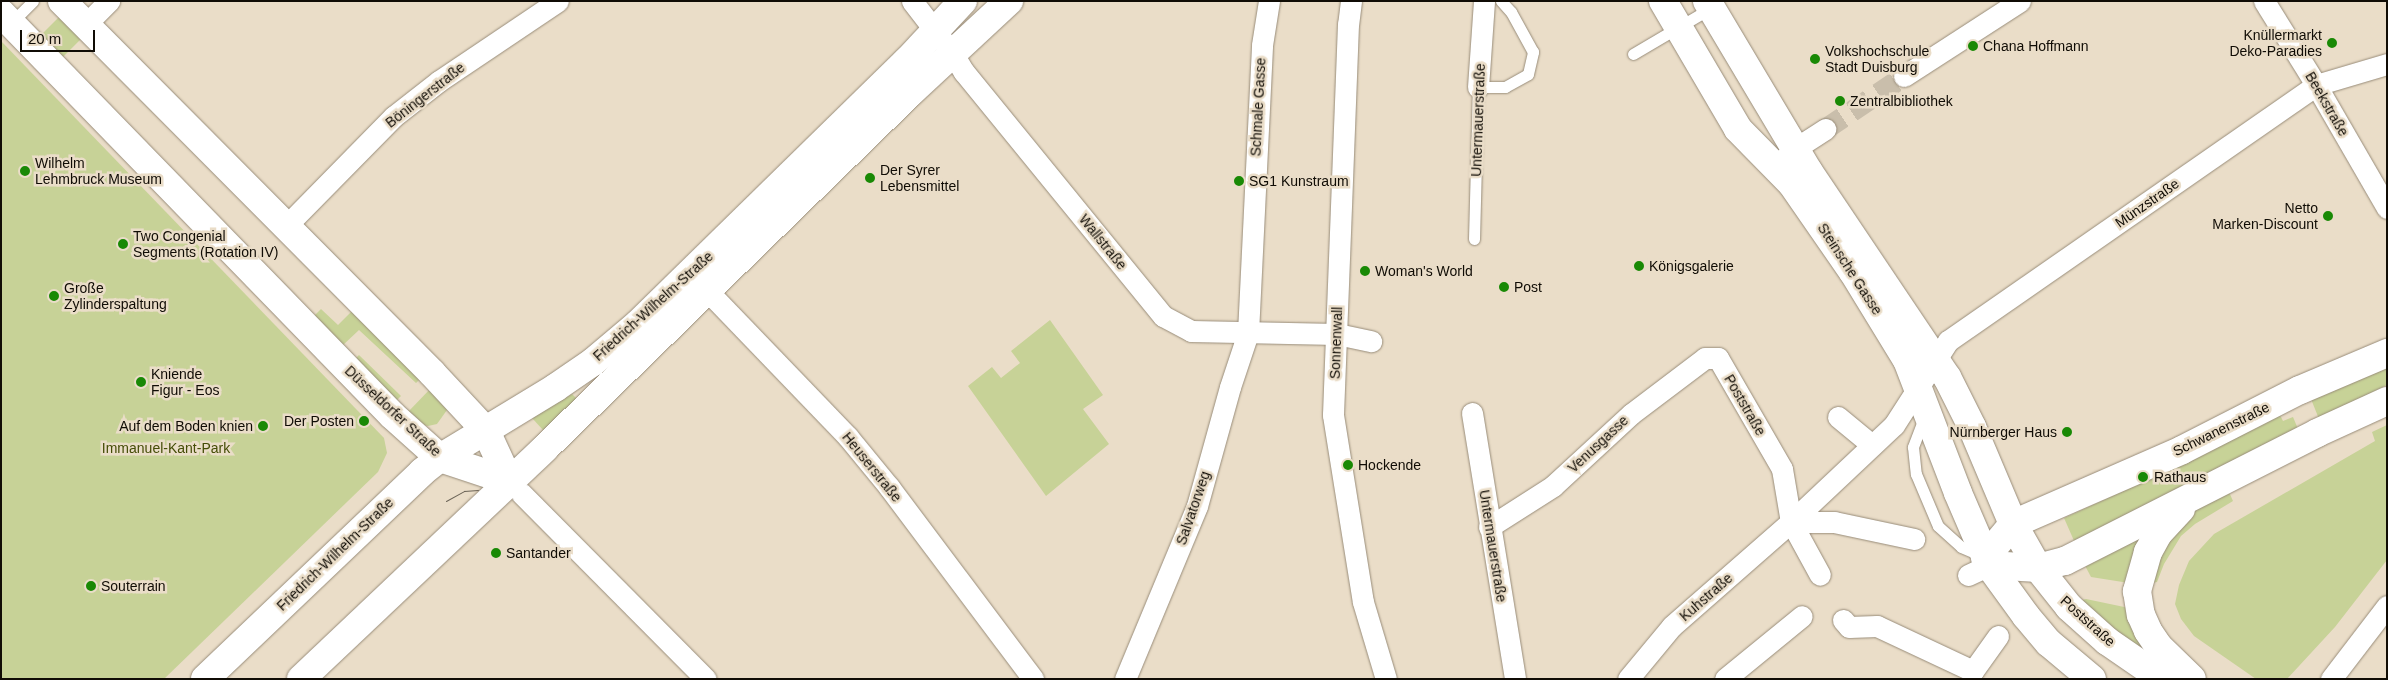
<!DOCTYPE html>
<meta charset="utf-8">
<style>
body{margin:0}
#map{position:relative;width:2388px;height:680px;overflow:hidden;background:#eaddc8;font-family:Arial,sans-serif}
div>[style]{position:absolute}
.green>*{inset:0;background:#c7d297;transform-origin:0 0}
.street-tunnel>*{height:21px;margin-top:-10.5px;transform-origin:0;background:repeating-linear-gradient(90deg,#c9beab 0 21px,transparent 0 32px)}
.roads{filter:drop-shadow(0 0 1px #988c79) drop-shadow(0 0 1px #988c79)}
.lane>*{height:11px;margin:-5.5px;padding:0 5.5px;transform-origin:5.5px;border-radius:5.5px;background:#fff}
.street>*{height:21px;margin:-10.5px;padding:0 10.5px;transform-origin:10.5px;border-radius:10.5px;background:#fff}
.secondary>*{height:28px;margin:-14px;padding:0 14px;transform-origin:14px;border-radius:14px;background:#fff}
.tram>*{height:1px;margin:-0.5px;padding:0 0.5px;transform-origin:0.5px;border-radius:0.5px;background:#6c6457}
.dots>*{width:14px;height:14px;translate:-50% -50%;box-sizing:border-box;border:2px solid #eaddc8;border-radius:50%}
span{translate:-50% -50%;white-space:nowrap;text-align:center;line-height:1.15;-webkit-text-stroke:5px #eaddc8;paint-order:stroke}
.poi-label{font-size:14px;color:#100c05}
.right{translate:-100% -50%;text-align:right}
.left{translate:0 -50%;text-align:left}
.street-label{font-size:14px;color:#100c05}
.park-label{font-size:14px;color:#454d07}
.frame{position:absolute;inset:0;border:2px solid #100c05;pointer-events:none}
.scale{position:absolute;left:20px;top:30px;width:75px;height:22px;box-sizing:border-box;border:2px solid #100c05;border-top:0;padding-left:6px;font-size:15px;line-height:18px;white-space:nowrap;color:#100c05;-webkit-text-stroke:4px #eaddc8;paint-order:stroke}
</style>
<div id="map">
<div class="green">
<i style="left:61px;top:15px;width:31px;height:30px;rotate:45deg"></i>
<i style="clip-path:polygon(1px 41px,384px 438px,387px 453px,378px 472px,164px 679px,1px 679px)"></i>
<i style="clip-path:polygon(321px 309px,338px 325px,353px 310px,423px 376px,416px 383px,359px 330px,342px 346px,313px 317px)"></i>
<i style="clip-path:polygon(1050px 320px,1103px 395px,1083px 409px,1109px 444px,1046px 496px,968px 386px,992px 367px,1001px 378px,1020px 363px,1011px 351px)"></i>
<i style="clip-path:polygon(359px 355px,401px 396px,396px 401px,355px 359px)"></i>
<i style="clip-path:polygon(2387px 366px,2387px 385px,2319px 419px,2311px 399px)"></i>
<i style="clip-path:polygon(433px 386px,447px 405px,447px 410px,437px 424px,428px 426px,420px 424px,407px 413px)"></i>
<i style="clip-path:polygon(572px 394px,577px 399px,543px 430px,532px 418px)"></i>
<i style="clip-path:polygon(2280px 415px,2283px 421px,2293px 417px,2298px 429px,2075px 543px,2064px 518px,2163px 473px,2235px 436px)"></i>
<i style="clip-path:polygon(2387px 425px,2387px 560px,2335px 627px,2287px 679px,2256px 679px,2194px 636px,2181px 619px,2175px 604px,2179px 585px,2189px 561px,2214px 534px,2375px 441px,2372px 432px)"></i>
<i style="clip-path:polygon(2229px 492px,2233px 501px,2195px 524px,2181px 536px,2164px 564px,2157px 582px,2146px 584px,2155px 555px,2195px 509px)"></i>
<i style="clip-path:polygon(2145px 528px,2129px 583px,2091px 577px,2082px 560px)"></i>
<i style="clip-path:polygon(2086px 599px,2129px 608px,2149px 649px,2141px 652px,2078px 601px)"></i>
</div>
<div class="street-tunnel">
<i style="left:1825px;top:129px;width:95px;rotate:-33.9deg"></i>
</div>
<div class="roads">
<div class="lane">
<i style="left:11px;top:23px;width:31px;rotate:-45deg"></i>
<i style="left:1633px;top:54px;width:91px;rotate:-30.5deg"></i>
<i style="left:1474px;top:239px;width:152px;rotate:-88.5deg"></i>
<i style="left:1478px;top:87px;width:27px"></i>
<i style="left:1505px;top:87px;width:26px;rotate:-29deg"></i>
<i style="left:1528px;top:74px;width:23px;rotate:-77deg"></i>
<i style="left:1533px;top:52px;width:46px;rotate:-118.8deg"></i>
<i style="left:1511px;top:12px;width:15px;rotate:-132deg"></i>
<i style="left:1924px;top:418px;width:31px;rotate:111deg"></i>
<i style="left:1913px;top:447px;width:27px;rotate:84deg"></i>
<i style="left:1916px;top:474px;width:56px;rotate:67.1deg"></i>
<i style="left:1938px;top:526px;width:31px;rotate:42deg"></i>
<i style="left:1961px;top:547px;width:21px;rotate:23deg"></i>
</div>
<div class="street">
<i style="left:912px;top:1px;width:67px;rotate:52.3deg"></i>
<i style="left:953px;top:54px;width:21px;rotate:59deg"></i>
<i style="left:964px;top:72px;width:315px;rotate:50.8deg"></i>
<i style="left:1163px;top:316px;width:32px;rotate:28deg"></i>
<i style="left:1191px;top:331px;width:146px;rotate:1.2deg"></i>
<i style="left:1337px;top:334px;width:35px;rotate:12deg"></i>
<i style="left:1351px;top:1px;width:23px;rotate:97deg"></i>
<i style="left:1348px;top:24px;width:391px;rotate:92.2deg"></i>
<i style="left:1333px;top:415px;width:189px;rotate:80.9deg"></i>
<i style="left:1363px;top:602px;width:80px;rotate:73.4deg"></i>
<i style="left:2264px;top:1px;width:99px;rotate:58.2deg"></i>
<i style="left:2316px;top:85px;width:142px;rotate:60deg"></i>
<i style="left:86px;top:24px;width:33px;rotate:-45deg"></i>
<i style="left:1904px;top:76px;width:138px;rotate:-32.9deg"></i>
<i style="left:1478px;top:87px;width:86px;rotate:-86deg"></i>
<i style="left:1785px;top:158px;width:15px;rotate:-42deg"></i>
<i style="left:1796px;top:148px;width:35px;rotate:-33deg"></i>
<i style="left:286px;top:226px;width:153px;rotate:-45.5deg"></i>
<i style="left:393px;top:117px;width:58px;rotate:-38deg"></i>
<i style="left:439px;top:81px;width:143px;rotate:-33.9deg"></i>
<i style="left:698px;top:281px;width:216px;rotate:46.1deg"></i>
<i style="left:848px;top:437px;width:65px;rotate:50.6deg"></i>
<i style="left:889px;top:487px;width:240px;rotate:53.1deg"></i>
<i style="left:1472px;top:413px;width:269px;rotate:80.8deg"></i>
<i style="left:1838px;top:417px;width:44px;rotate:39.5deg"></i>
<i style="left:521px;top:493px;width:262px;rotate:45.2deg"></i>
<i style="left:1791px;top:522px;width:43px"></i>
<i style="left:1834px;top:522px;width:82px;rotate:12deg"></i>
<i style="left:1489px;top:527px;width:76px;rotate:-32.6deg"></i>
<i style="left:1553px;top:486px;width:106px;rotate:-42.7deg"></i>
<i style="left:1631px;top:414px;width:93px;rotate:-37.1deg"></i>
<i style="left:1705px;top:358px;width:13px"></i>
<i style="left:1718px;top:358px;width:128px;rotate:60deg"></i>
<i style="left:1782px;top:469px;width:54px;rotate:80.4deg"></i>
<i style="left:1791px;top:522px;width:60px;rotate:61.3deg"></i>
<i style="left:1968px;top:575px;width:23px;rotate:-25deg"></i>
<i style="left:1843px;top:620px;width:9px;rotate:49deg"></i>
<i style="left:1849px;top:627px;width:28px;rotate:-2deg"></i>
<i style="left:1877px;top:626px;width:106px;rotate:25.1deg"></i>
<i style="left:1973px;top:671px;width:43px;rotate:-54.5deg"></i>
<i style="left:1125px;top:679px;width:187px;rotate:-67.4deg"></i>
<i style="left:1197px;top:506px;width:123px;rotate:-74.5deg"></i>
<i style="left:1230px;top:387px;width:57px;rotate:-71.6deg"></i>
<i style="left:1248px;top:333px;width:288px;rotate:-87.2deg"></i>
<i style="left:1262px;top:45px;width:45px;rotate:-81deg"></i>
<i style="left:1628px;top:679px;width:69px;rotate:-50.3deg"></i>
<i style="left:1672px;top:626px;width:158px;rotate:-41.2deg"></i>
<i style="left:1791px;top:522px;width:141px;rotate:-43.3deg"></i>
<i style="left:1894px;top:425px;width:100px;rotate:-57.3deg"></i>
<i style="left:1948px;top:341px;width:448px;rotate:-34.8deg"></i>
<i style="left:2316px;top:85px;width:74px;rotate:-16.5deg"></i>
<i style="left:1725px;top:679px;width:99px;rotate:-39.3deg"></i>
<i style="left:2331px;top:679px;width:92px;rotate:-52.5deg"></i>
</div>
<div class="secondary">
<i style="left:62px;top:1px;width:525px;rotate:45.15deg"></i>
<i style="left:432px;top:373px;width:79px;rotate:47deg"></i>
<i style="left:486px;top:431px;width:55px;rotate:65.3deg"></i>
<i style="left:1663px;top:1px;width:148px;rotate:59.6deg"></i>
<i style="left:1738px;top:129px;width:77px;rotate:45.5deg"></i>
<i style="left:1792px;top:184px;width:107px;rotate:55.3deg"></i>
<i style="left:1853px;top:272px;width:103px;rotate:58.5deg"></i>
<i style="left:1907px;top:360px;width:142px;rotate:69deg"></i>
<i style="left:1958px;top:493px;width:78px;rotate:66.7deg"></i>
<i style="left:1989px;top:565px;width:63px;rotate:54deg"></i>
<i style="left:2026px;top:616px;width:35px;rotate:50deg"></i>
<i style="left:2049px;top:643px;width:56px;rotate:39.9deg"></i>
<i style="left:1707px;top:1px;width:199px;rotate:59.2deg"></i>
<i style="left:1809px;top:172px;width:247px;rotate:56.1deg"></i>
<i style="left:1947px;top:377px;width:56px;rotate:63.4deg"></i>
<i style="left:1972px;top:427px;width:105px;rotate:67.1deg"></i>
<i style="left:2013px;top:524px;width:51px;rotate:60.4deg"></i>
<i style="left:2038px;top:568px;width:50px;rotate:51.5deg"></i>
<i style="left:2069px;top:607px;width:51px;rotate:41.8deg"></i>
<i style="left:2107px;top:641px;width:67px;rotate:34.6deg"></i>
<i style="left:1px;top:13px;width:561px;rotate:45.79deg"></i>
<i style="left:392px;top:415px;width:64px;rotate:41.9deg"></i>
<i style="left:440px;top:458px;width:73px;rotate:18.4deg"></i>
<i style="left:2181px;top:509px;width:34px;rotate:133deg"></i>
<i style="left:2158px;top:534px;width:21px;rotate:119deg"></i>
<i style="left:2148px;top:552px;width:41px;rotate:105.8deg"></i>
<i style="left:2137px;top:591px;width:24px;rotate:81deg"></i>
<i style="left:2141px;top:615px;width:17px;rotate:66deg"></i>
<i style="left:2148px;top:631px;width:18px;rotate:56deg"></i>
<i style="left:2158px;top:646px;width:47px;rotate:44.1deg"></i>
<i style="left:1985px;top:558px;width:44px;rotate:-50.5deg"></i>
<i style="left:2013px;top:524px;width:184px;rotate:-23.6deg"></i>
<i style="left:2182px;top:450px;width:132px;rotate:-27deg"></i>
<i style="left:2300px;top:390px;width:95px;rotate:-23deg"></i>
<i style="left:1989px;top:565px;width:49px;rotate:3.5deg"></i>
<i style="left:2038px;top:568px;width:28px;rotate:-15deg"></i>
<i style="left:2065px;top:561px;width:283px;rotate:-26.9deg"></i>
<i style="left:2317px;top:433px;width:77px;rotate:-24.6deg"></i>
<i style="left:205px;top:679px;width:300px;rotate:-43.6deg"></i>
<i style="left:422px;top:472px;width:23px;rotate:-38deg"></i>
<i style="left:440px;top:458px;width:135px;rotate:-31.3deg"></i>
<i style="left:555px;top:388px;width:46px;rotate:-34.4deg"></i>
<i style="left:593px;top:362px;width:59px;rotate:-40.2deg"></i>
<i style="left:638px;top:324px;width:376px;rotate:-44.4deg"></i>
<i style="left:907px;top:61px;width:82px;rotate:-47deg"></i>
<i style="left:301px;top:679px;width:335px;rotate:-43.4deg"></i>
<i style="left:544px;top:449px;width:512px;rotate:-44.21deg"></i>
<i style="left:911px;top:92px;width:134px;rotate:-42.9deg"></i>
</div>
</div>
<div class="tram">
<i style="left:446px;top:501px;width:21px;rotate:-29deg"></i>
<i style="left:464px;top:491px;width:14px;rotate:-4deg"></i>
</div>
<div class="dots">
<i style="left:2332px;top:43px;background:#198905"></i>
<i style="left:1973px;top:46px;background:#198905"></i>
<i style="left:1815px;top:59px;background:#198905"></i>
<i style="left:1840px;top:101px;background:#198905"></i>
<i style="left:25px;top:171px;background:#198905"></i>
<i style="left:870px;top:178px;background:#198905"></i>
<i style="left:1239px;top:181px;background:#198905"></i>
<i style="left:2328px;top:216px;background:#198905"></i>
<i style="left:123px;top:244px;background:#198905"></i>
<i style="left:1639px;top:266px;background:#198905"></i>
<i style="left:1365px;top:271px;background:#198905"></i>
<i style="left:1504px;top:287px;background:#198905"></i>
<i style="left:54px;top:296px;background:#198905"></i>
<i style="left:141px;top:382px;background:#198905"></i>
<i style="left:364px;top:421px;background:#198905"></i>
<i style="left:263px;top:426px;background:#198905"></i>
<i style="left:2067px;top:432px;background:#198905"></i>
<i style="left:1348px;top:465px;background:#198905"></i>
<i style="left:2143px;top:477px;background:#198905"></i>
<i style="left:496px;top:553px;background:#198905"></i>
<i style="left:91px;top:586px;background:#198905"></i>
</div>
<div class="poi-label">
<span class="right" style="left:2322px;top:43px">Knüllermarkt<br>Deko-Paradies</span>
<span class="left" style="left:1983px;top:46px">Chana Hoffmann</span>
<span class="left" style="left:1825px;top:59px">Volkshochschule<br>Stadt Duisburg</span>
<span class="left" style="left:1850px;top:101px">Zentralbibliothek</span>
<span class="left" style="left:35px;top:171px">Wilhelm<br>Lehmbruck Museum</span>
<span class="left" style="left:880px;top:178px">Der Syrer<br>Lebensmittel</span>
<span class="left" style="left:1249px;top:181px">SG1 Kunstraum</span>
<span class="right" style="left:2318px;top:216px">Netto<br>Marken-Discount</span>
<span class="left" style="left:133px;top:244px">Two Congenial<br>Segments (Rotation IV)</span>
<span class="left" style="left:1649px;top:266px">Königsgalerie</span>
<span class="left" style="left:1375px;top:271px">Woman's World</span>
<span class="left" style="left:1514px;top:287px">Post</span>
<span class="left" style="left:64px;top:296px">Große<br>Zylinderspaltung</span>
<span class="left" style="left:151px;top:382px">Kniende<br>Figur - Eos</span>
<span class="right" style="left:354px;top:421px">Der Posten</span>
<span class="right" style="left:253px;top:426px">Auf dem Boden knien</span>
<span class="right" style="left:2057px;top:432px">Nürnberger Haus</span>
<span class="left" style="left:1358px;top:465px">Hockende</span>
<span class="left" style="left:2154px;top:477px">Rathaus</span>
<span class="left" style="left:506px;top:553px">Santander</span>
<span class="left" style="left:101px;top:586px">Souterrain</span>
</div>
<div class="street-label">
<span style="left:425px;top:95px;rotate:-38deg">Böningerstraße</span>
<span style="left:2327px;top:104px;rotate:60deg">Beekstraße</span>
<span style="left:1258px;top:107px;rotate:-87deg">Schmale Gasse</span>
<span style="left:1478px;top:120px;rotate:-88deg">Untermauerstraße</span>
<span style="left:2147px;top:203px;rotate:-35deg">Münzstraße</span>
<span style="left:1103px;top:242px;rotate:51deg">Wallstraße</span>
<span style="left:1850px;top:269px;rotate:57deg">Steinsche Gasse</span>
<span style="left:653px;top:306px;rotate:-42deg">Friedrich-Wilhelm-Straße</span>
<span style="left:1336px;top:343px;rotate:-88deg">Sonnenwall</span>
<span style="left:1745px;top:405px;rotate:60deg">Poststraße</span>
<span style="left:393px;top:411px;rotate:43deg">Düsseldorfer Straße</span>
<span style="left:2221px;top:429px;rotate:-26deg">Schwanenstraße</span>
<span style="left:1598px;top:444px;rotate:-43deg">Venusgasse</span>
<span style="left:872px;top:467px;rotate:51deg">Heuserstraße</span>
<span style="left:1193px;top:508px;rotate:-71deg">Salvatorweg</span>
<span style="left:1493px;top:546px;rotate:81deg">Untermauerstraße</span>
<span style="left:335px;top:554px;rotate:-44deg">Friedrich-Wilhelm-Straße</span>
<span style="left:1706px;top:597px;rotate:-41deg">Kuhstraße</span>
<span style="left:2088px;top:621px;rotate:42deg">Poststraße</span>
</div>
<div class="park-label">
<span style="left:166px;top:448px">Immanuel-Kant-Park</span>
</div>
<div class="frame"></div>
<div class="scale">20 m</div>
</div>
